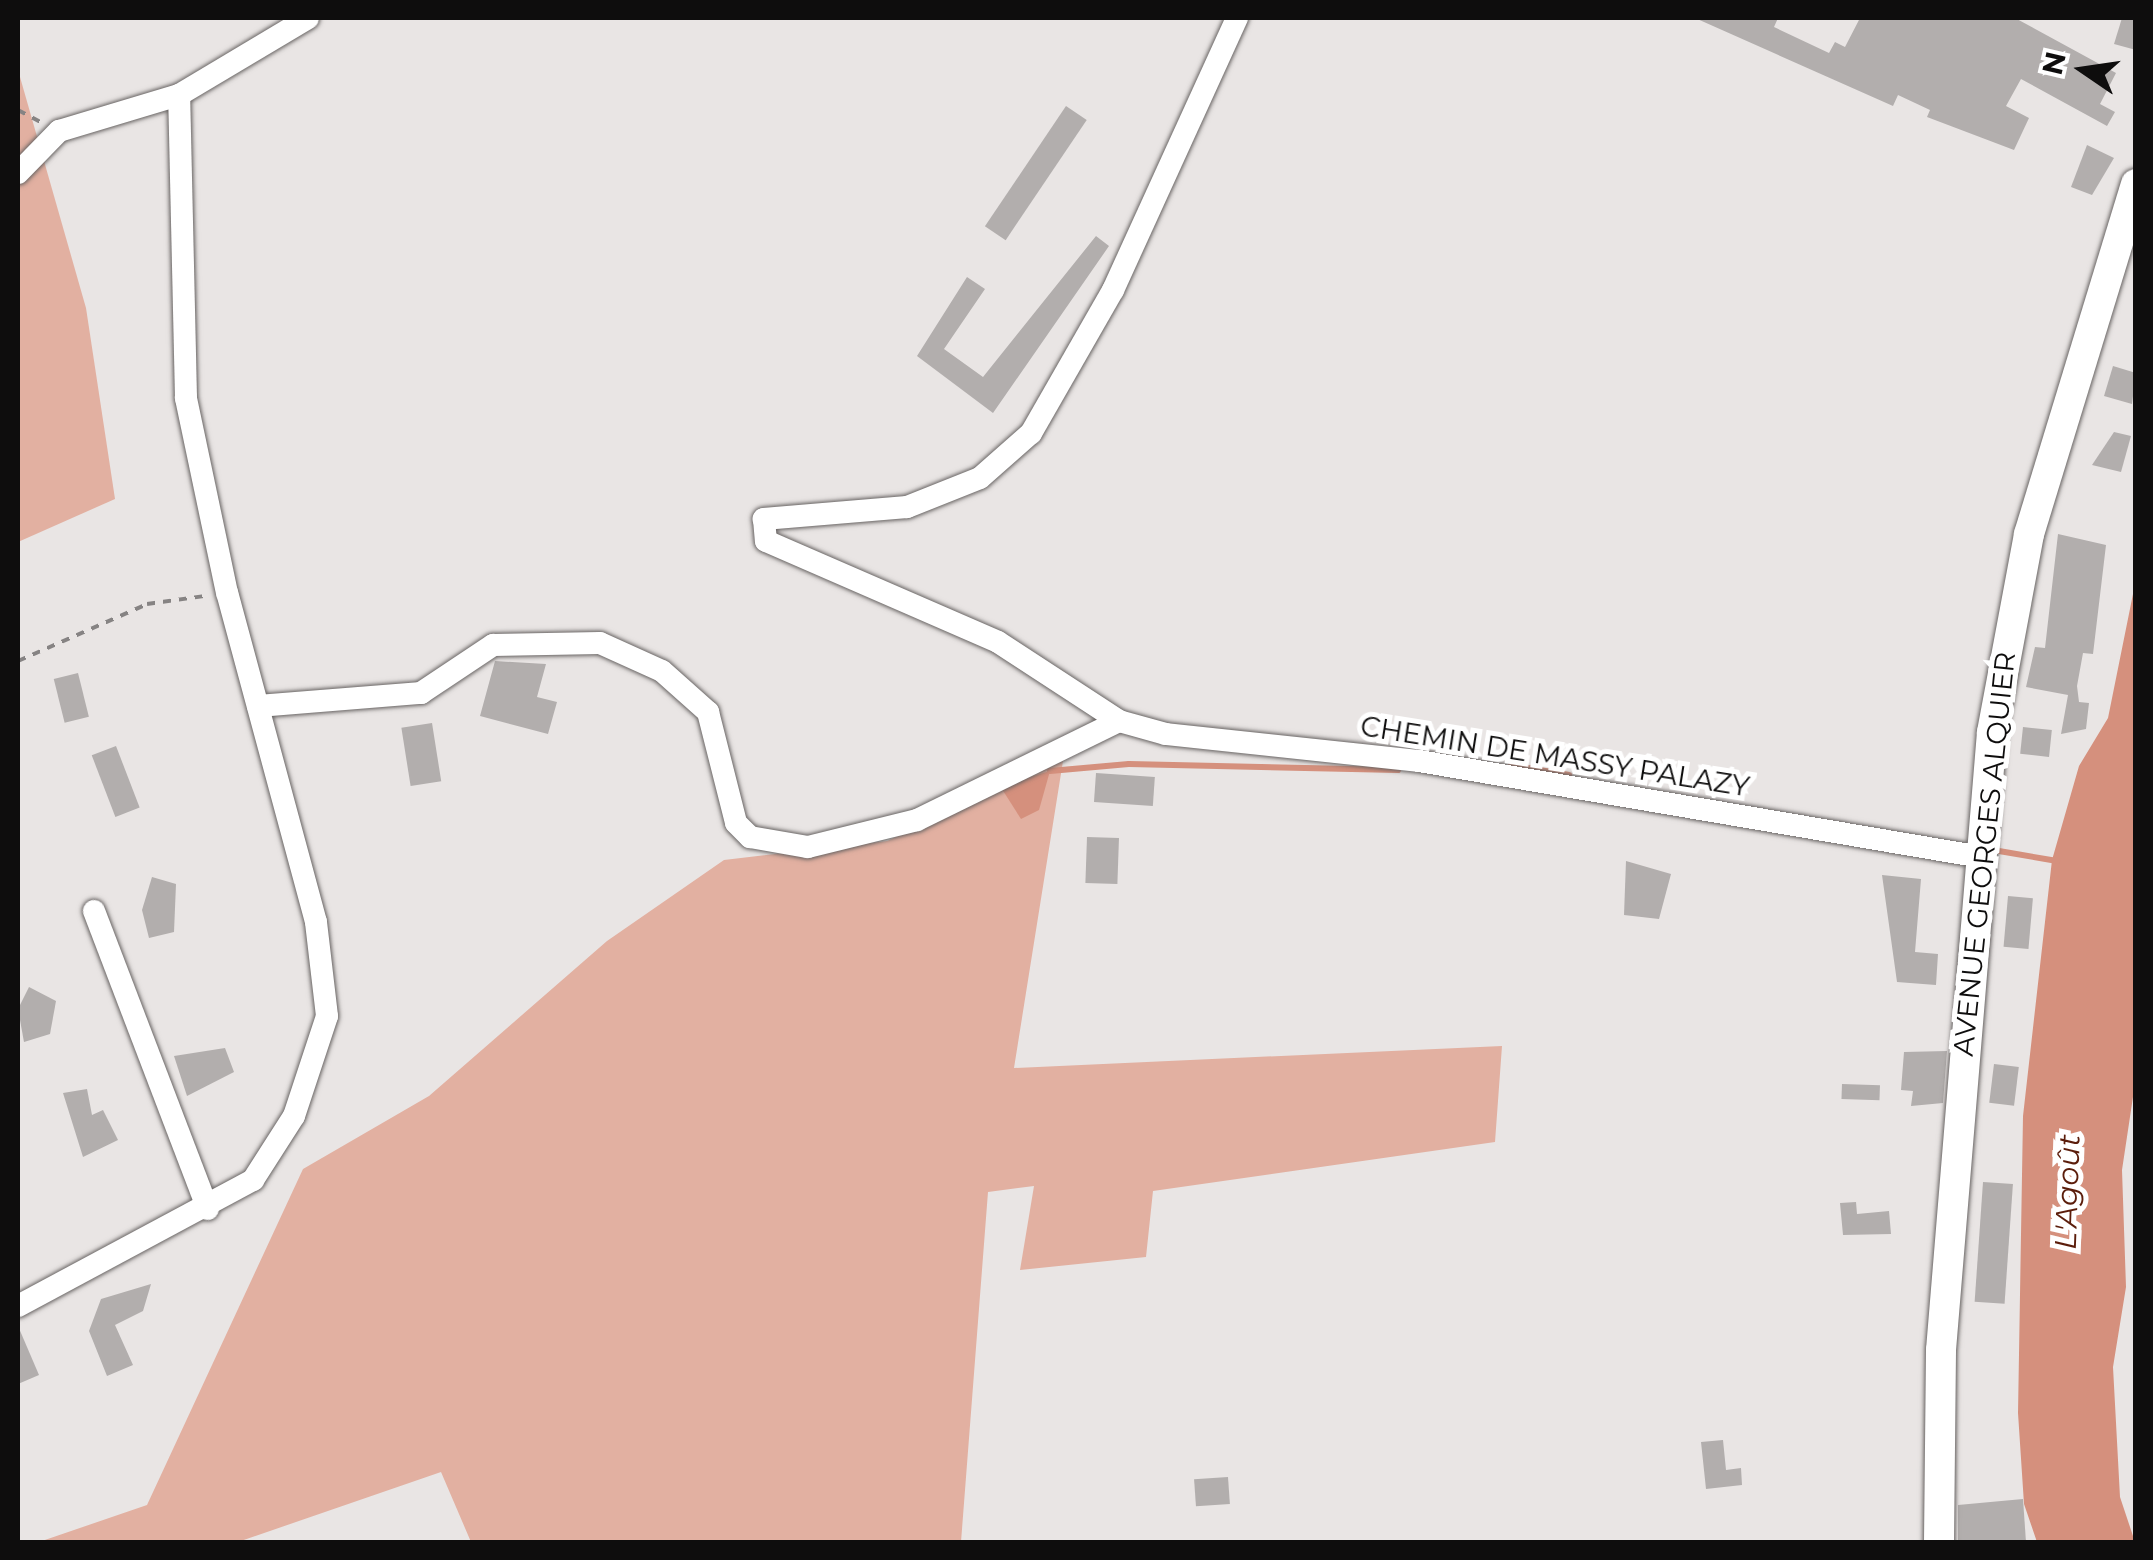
<!DOCTYPE html>
<meta charset="utf-8">
<style>
body{margin:0}
#map{position:relative;width:2153px;height:1560px;overflow:hidden;background:#e9e5e4;font-family:Montserrat,sans-serif}
div>[style]{position:absolute}
.green>*{inset:0;background:#e2b0a1}
.water>*{inset:0;background:#d5907d}
.stream>*{height:6px;margin:-3px;padding:0 3px;transform-origin:3px;border-radius:3px;background:#d5907d}
.building>*{inset:0;background:#b2aead;transform-origin:0 0}
.path>*{height:4px;margin-top:-2px;transform-origin:0;background:repeating-linear-gradient(90deg,#868383 0 8px,transparent 0 16px)}
.roads{filter:drop-shadow(0 0 2px #686463) drop-shadow(0 0 2px #686463)}
.minor>*{height:22px;margin:-11px;padding:0 11px;transform-origin:11px;border-radius:11px;background:#fff}
.major>*{height:30px;margin:-15px;padding:0 15px;transform-origin:15px;border-radius:15px;background:#fff}
span{translate:-50% -50%;white-space:nowrap;text-align:center;line-height:1.15;-webkit-text-stroke:10px #fff;paint-order:stroke}
.street-label{font-size:28px;color:#0e0d0d}
.water-label{font-size:30px;color:#5b1d0b;font-style:italic}
.frame{position:absolute;inset:0;border:20px solid #0e0d0d;pointer-events:none}
.north{position:absolute;left:2033px;top:20px;width:100px;height:100px;-webkit-text-stroke:8px #fff;paint-order:stroke;rotate:283deg;font-size:28px;font-weight:700;line-height:40px;text-align:center;color:#0e0d0d}
.north::after{content:'';display:block;margin:auto;width:35px;height:45px;background:#0e0d0d;clip-path:polygon(50% 0,100% 100%,50% 72%,0 100%)}
</style>
<div id="map">
<div class="green">
<i style="clip-path:polygon(18px 70px,86px 308px,115px 499px,18px 542px)"></i>
<i style="clip-path:polygon(1063px 761px,1014px 1068px,1502px 1046px,1495px 1142px,1153px 1191px,1146px 1257px,1020px 1270px,1034px 1186px,988px 1192px,961px 1542px,471px 1542px,441px 1472px,238px 1542px,39px 1542px,147px 1505px,303px 1169px,429px 1096px,607px 941px,724px 860px,887px 841px)"></i>
</div>
<div class="water">
<i style="clip-path:polygon(2135px 584px,2136px 1077px,2122px 1170px,2126px 1287px,2113px 1367px,2120px 1497px,2135px 1542px,2037px 1542px,2024px 1504px,2018px 1413px,2023px 1116px,2052px 860px,2079px 766px,2108px 718px)"></i>
<i style="clip-path:polygon(1050px 771px,1039px 810px,1021px 819px,1000px 786px)"></i>
</div>
<div class="stream">
<i style="left:1511px;top:765px;width:59px;rotate:9.8deg"></i>
<i style="left:1050px;top:771px;width:79px;rotate:-5.1deg"></i>
<i style="left:1129px;top:764px;width:269px;rotate:1.3deg"></i>
<i style="left:1999px;top:851px;width:59px;rotate:9.8deg"></i>
</div>
<div class="building">
<i style="clip-path:polygon(1695px 18px,1778px 18px,1774px 27px,1829px 53px,1835px 42px,1845px 47px,1860px 18px,2015px 18px,2116px 73px,2100px 104px,2115px 112px,2107px 126px,2021px 79px,2006px 106px,2029px 118px,2014px 150px,1927px 117px,1930px 110px,1898px 95px,1893px 106px)"></i>
<i style="clip-path:polygon(2122px 18px,2136px 18px,2136px 50px,2114px 44px)"></i>
<i style="left:1066px;top:106px;width:25px;height:145px;rotate:34deg"></i>
<i style="clip-path:polygon(2087px 145px,2114px 158px,2092px 195px,2071px 187px)"></i>
<i style="clip-path:polygon(1096px 236px,1109px 246px,993px 413px,917px 356px,967px 277px,985px 289px,944px 349px,983px 377px)"></i>
<i style="clip-path:polygon(2113px 366px,2136px 373px,2132px 404px,2104px 396px)"></i>
<i style="clip-path:polygon(2114px 432px,2131px 436px,2121px 472px,2092px 465px)"></i>
<i style="clip-path:polygon(2058px 534px,2106px 545px,2093px 654px,2083px 653px,2077px 686px,2079px 702px,2089px 703px,2086px 729px,2061px 734px,2068px 695px,2026px 687px,2035px 647px,2045px 648px)"></i>
<i style="clip-path:polygon(495px 661px,546px 664px,537px 697px,557px 702px,548px 734px,480px 716px)"></i>
<i style="left:78px;top:673px;width:45px;height:25px;rotate:76deg"></i>
<i style="left:432px;top:723px;width:59px;height:31px;rotate:81deg"></i>
<i style="left:2023px;top:727px;width:29px;height:27px;rotate:6deg"></i>
<i style="left:116px;top:746px;width:66px;height:26px;rotate:69deg"></i>
<i style="left:1096px;top:773px;width:59px;height:29px;rotate:4deg"></i>
<i style="left:1087px;top:837px;width:32px;height:46px;rotate:2deg"></i>
<i style="clip-path:polygon(1626px 861px,1671px 874px,1659px 919px,1624px 915px)"></i>
<i style="clip-path:polygon(1882px 875px,1921px 879px,1915px 952px,1938px 954px,1936px 985px,1897px 982px)"></i>
<i style="clip-path:polygon(152px 877px,176px 884px,174px 932px,149px 938px,142px 910px)"></i>
<i style="left:2008px;top:896px;width:25px;height:51px;rotate:5deg"></i>
<i style="clip-path:polygon(29px 987px,56px 1001px,50px 1034px,24px 1042px,18px 1009px)"></i>
<i style="clip-path:polygon(225px 1048px,234px 1072px,187px 1096px,174px 1056px)"></i>
<i style="clip-path:polygon(1947px 1051px,1943px 1103px,1911px 1106px,1913px 1091px,1901px 1090px,1904px 1052px)"></i>
<i style="left:1994px;top:1064px;width:25px;height:39px;rotate:7deg"></i>
<i style="left:1842px;top:1084px;width:38px;height:15px;rotate:2deg"></i>
<i style="clip-path:polygon(87px 1089px,92px 1115px,103px 1110px,118px 1140px,83px 1157px,63px 1093px)"></i>
<i style="left:1983px;top:1182px;width:30px;height:120px;rotate:4deg"></i>
<i style="clip-path:polygon(1856px 1202px,1857px 1214px,1889px 1211px,1891px 1234px,1843px 1235px,1840px 1203px)"></i>
<i style="clip-path:polygon(151px 1284px,143px 1311px,115px 1325px,133px 1365px,107px 1376px,89px 1331px,101px 1299px)"></i>
<i style="clip-path:polygon(18px 1326px,39px 1375px,18px 1384px)"></i>
<i style="clip-path:polygon(1723px 1440px,1726px 1470px,1741px 1468px,1742px 1485px,1706px 1489px,1701px 1442px)"></i>
<i style="left:1228px;top:1477px;width:27px;height:34px;rotate:86deg"></i>
<i style="clip-path:polygon(2023px 1499px,2026px 1542px,1958px 1541px,1958px 1505px)"></i>
</div>
<div class="path">
<i style="left:18px;top:110px;width:26px;rotate:28deg"></i>
<i style="left:18px;top:661px;width:141px;rotate:-23.8deg"></i>
<i style="left:147px;top:604px;width:59px;rotate:-7.9deg"></i>
</div>
<div class="roads">
<div class="minor">
<i style="left:1237px;top:18px;width:299px;rotate:114.5deg"></i>
<i style="left:1113px;top:290px;width:165px;rotate:119.8deg"></i>
<i style="left:1031px;top:433px;width:68px;rotate:138.6deg"></i>
<i style="left:980px;top:478px;width:79px;rotate:158.3deg"></i>
<i style="left:907px;top:507px;width:144px;rotate:175.2deg"></i>
<i style="left:764px;top:519px;width:22px;rotate:85deg"></i>
<i style="left:766px;top:541px;width:253px;rotate:23.5deg"></i>
<i style="left:998px;top:642px;width:145px;rotate:33.1deg"></i>
<i style="left:1119px;top:721px;width:49px;rotate:15.5deg"></i>
<i style="left:1166px;top:734px;width:254px;rotate:6.1deg"></i>
<i style="left:1419px;top:761px;width:570px;rotate:9.69deg"></i>
<i style="left:18px;top:173px;width:59px;rotate:-45.7deg"></i>
<i style="left:59px;top:131px;width:125px;rotate:-16.7deg"></i>
<i style="left:179px;top:95px;width:150px;rotate:-30.8deg"></i>
<i style="left:258px;top:706px;width:164px;rotate:-4.6deg"></i>
<i style="left:421px;top:693px;width:87px;rotate:-33.7deg"></i>
<i style="left:493px;top:645px;width:107px;rotate:-1.1deg"></i>
<i style="left:600px;top:643px;width:68px;rotate:24.3deg"></i>
<i style="left:662px;top:671px;width:62px;rotate:41.7deg"></i>
<i style="left:708px;top:712px;width:114px;rotate:75.8deg"></i>
<i style="left:736px;top:823px;width:20px;rotate:45deg"></i>
<i style="left:750px;top:837px;width:59px;rotate:9.8deg"></i>
<i style="left:808px;top:847px;width:112px;rotate:-13.9deg"></i>
<i style="left:917px;top:820px;width:225px;rotate:-26.1deg"></i>
<i style="left:94px;top:911px;width:319px;rotate:69.1deg"></i>
<i style="left:18px;top:1306px;width:267px;rotate:-28.2deg"></i>
<i style="left:253px;top:1180px;width:76px;rotate:-57.4deg"></i>
<i style="left:294px;top:1116px;width:105px;rotate:-71.7deg"></i>
<i style="left:327px;top:1016px;width:95px;rotate:-96.7deg"></i>
<i style="left:316px;top:922px;width:341px;rotate:-105.1deg"></i>
<i style="left:227px;top:593px;width:199px;rotate:-101.9deg"></i>
<i style="left:186px;top:398px;width:303px;rotate:-91.3deg"></i>
</div>
<div class="major">
<i style="left:1939px;top:1542px;width:192px;rotate:-89.4deg"></i>
<i style="left:1941px;top:1350px;width:620px;rotate:-85.28deg"></i>
<i style="left:1992px;top:732px;width:201px;rotate:-79.4deg"></i>
<i style="left:2029px;top:534px;width:366px;rotate:-73deg"></i>
</div>
</div>
<div class="street-label">
<span style="left:1555px;top:756px;rotate:9deg">CHEMIN DE MASSY PALAZY</span>
<span style="left:1984px;top:854px;rotate:-84deg">AVENUE GEORGES ALQUIER</span>
</div>
<div class="water-label">
<span style="left:2068px;top:1192px;rotate:-88deg">L'Agoût</span>
</div>
<div class="frame"></div>
<div class="north">N</div>
</div>
